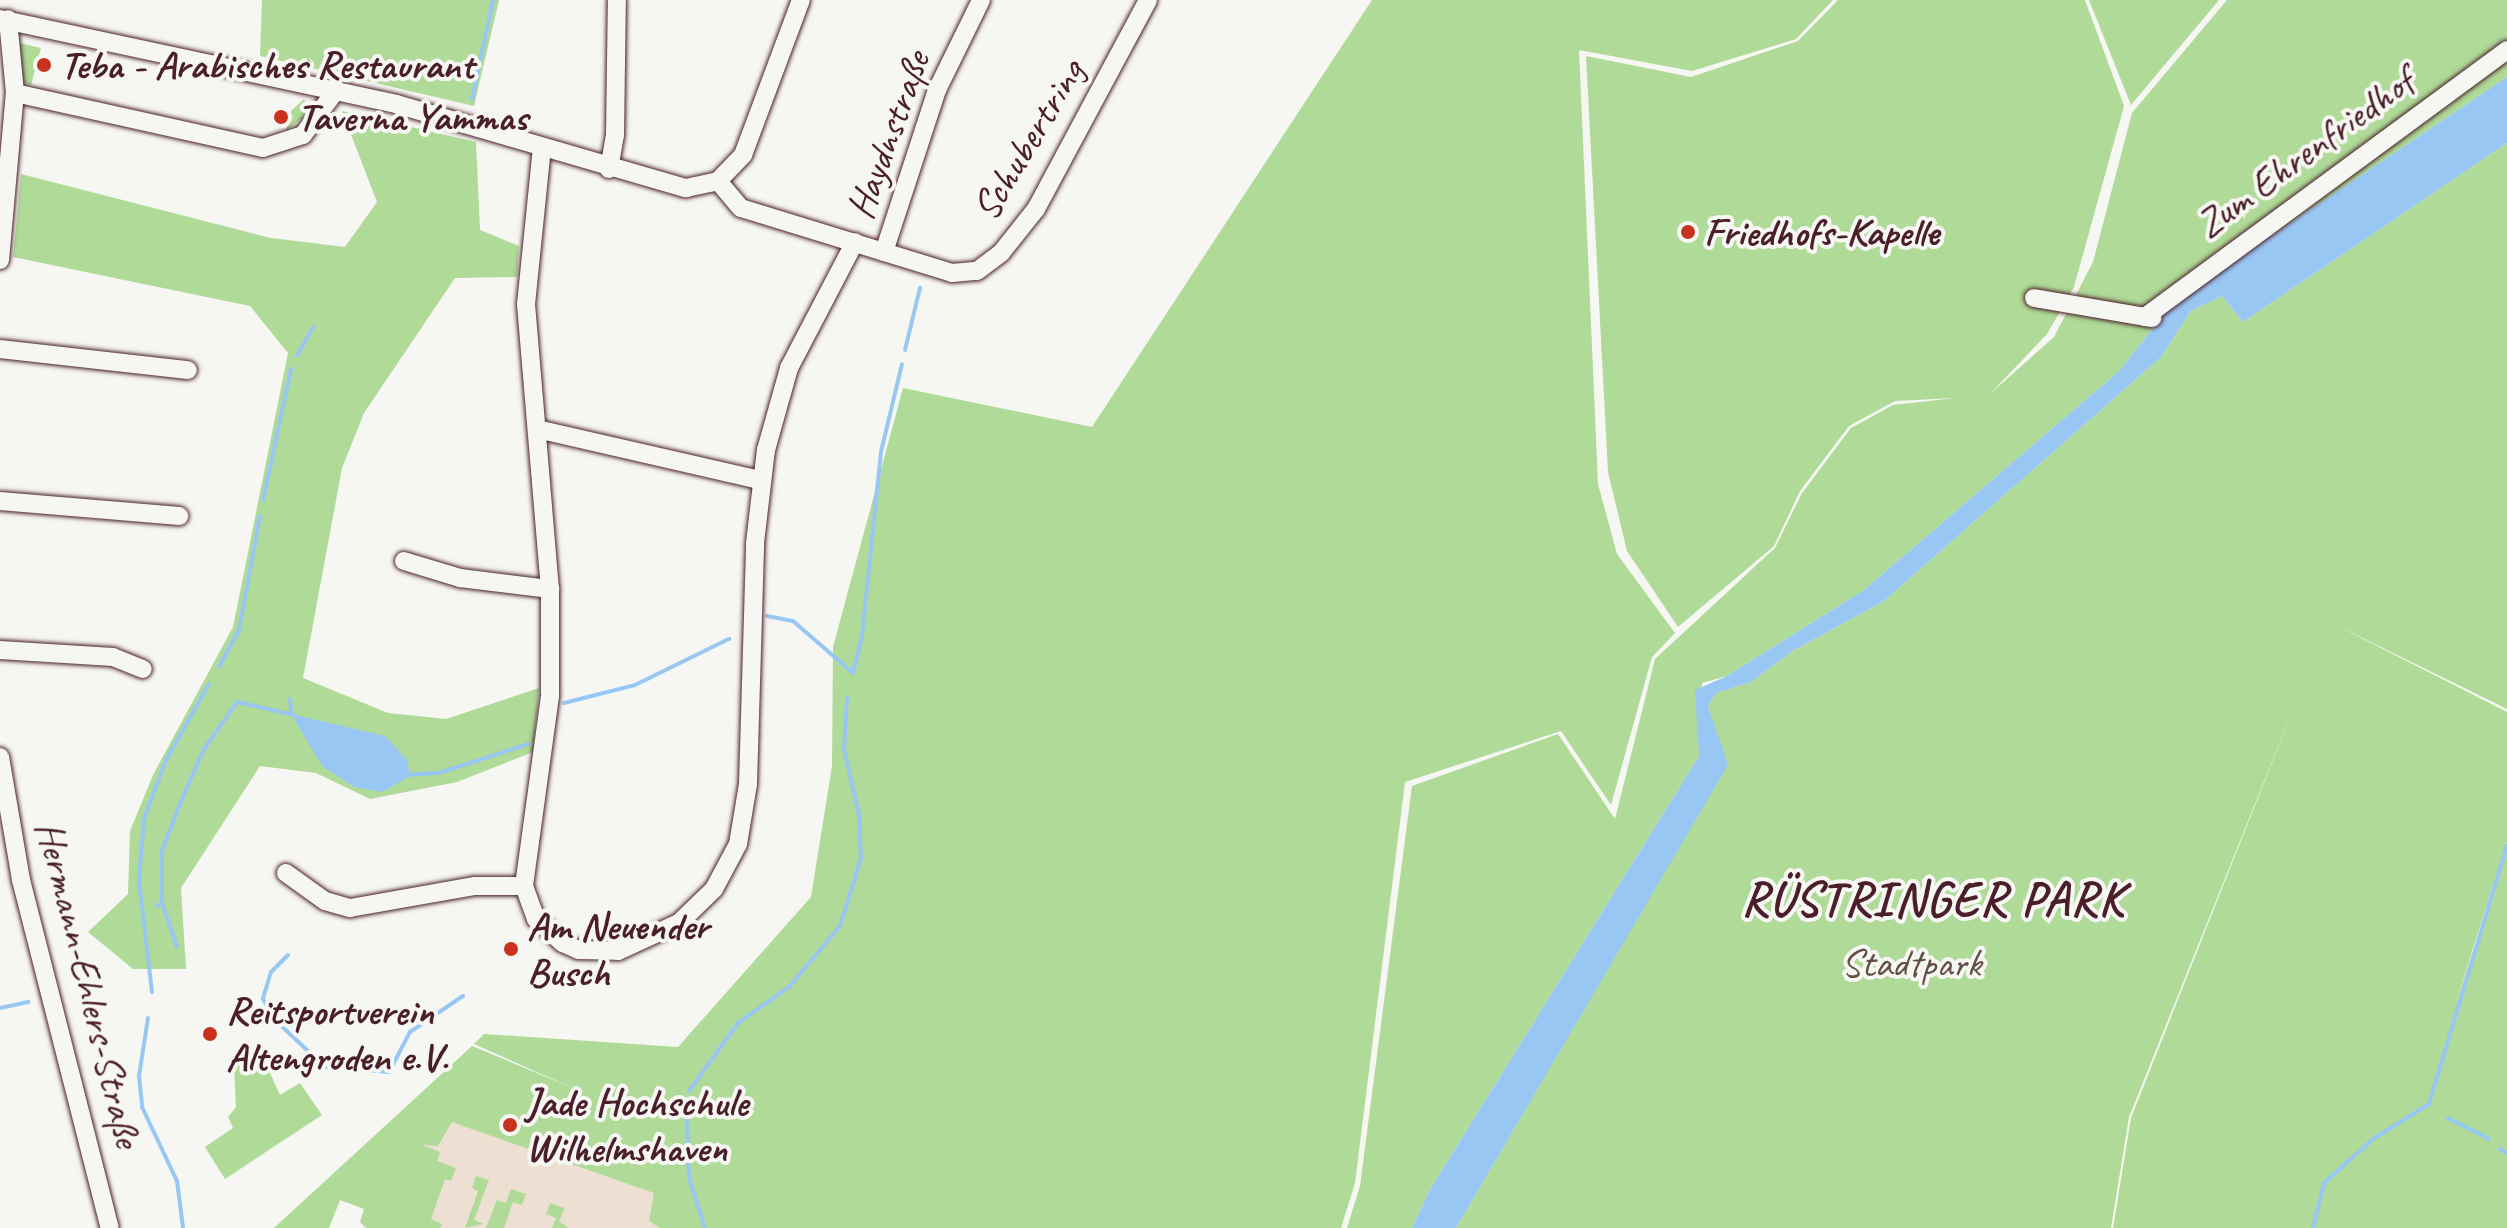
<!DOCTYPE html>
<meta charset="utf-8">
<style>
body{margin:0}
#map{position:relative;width:2507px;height:1228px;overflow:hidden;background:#f6f6f2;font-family:Caveat,sans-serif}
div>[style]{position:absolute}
.built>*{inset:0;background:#ede0d2}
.green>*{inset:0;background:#afda97}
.water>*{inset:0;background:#99c7f4}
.stream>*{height:4px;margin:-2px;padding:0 2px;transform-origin:2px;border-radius:2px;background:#99c7f4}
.roads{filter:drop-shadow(0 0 2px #4a1f2b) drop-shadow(0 0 2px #4a1f2b)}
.minor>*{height:18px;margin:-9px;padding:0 9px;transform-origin:9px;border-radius:9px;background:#f6f6f2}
.dots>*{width:22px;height:22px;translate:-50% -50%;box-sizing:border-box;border:4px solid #f6f6f2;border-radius:50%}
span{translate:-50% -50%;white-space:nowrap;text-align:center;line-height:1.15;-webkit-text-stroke:8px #f6f6f2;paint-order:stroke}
.poi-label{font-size:40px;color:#4a1f2b;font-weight:700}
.left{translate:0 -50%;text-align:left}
.street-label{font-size:40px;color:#4a1f2b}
.park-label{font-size:40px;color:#634e46}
.district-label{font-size:48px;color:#4a1f2b;font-weight:700;letter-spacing:2px}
</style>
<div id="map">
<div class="built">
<i style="clip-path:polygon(473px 1072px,714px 1228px,383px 1228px,437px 1090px)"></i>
</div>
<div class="green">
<i style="clip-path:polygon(262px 0,499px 0,474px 106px,260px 56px)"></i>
<i style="clip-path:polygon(1372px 0,1833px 0,1796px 39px,1692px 71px,1579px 50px,1598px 484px,1617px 554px,1675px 633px,1652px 657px,1611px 805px,1561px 731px,1405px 782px,1355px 1183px,1341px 1228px,660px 1228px,649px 1221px,654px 1193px,452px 1122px,438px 1146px,422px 1145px,440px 1152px,437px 1161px,456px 1168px,451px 1181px,445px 1179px,431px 1219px,442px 1224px,440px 1228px,366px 1228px,360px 1222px,364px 1209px,340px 1200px,329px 1228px,274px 1228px,472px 1046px,575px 1089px,474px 1044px,484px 1034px,678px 1047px,811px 897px,832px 766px,833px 647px,903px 388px,1092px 427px)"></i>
<i style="clip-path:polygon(1838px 0,2085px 0,2124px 106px,2074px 287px,2047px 334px,1990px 394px,2054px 337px,2093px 262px,2132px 113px,2227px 0,2507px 0,2507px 77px,2175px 301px,2118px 372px,1864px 590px,1727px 676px,1702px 683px,1699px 756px,1429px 1191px,1412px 1228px,1347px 1228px,1360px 1186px,1412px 786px,1558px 734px,1615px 819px,1655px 659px,1775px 548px,1802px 493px,1851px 428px,1893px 405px,1956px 398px,1895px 401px,1849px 426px,1800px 491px,1774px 546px,1678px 627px,1627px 551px,1608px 472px,1586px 56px,1691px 77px,1798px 41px)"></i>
<i style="clip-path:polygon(2089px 0,2219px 0,2131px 105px)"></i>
<i style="clip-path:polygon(15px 42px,41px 48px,31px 85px,21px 81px)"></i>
<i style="clip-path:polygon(304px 99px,310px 112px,286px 131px,291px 111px)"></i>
<i style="clip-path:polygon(342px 111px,476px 142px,480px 230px,519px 246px,517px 277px,455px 278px,364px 413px,342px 468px,303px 678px,388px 713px,446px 719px,539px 688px,533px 752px,457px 782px,370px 799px,316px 773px,260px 766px,181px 888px,186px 969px,133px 969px,88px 932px,128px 894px,130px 831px,153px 775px,233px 627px,288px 353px,250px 306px,13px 257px,21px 174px,271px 238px,345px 247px,377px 202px)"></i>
<i style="clip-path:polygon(2507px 143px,2507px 709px,2328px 621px,2507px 712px,2507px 842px,2455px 1005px,2507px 849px,2507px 1228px,2113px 1228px,2131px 1118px,2304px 682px,2129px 1117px,2111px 1228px,1456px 1228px,1727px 765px,1708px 706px,1716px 693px,1751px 682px,1791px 652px,1884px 601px,2160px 358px,2191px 311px,2222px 296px,2243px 322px)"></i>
<i style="clip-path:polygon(250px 1054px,266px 1064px,280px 1095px,300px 1083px,322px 1115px,225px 1179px,205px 1147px,233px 1128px,228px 1117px,236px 1107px,234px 1065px,245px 1065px)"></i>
<i style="clip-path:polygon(476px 1176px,489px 1180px,474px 1220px,484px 1224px,465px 1228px,478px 1191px,472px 1188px)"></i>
<i style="clip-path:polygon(511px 1189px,526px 1194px,522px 1205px,513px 1202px,504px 1228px,486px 1228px,497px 1200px,506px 1203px)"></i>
<i style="clip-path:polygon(550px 1203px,565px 1208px,559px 1221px,568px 1228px,552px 1228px,556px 1218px,546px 1214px)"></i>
</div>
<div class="water">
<i style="clip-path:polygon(2507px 77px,2507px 143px,2243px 322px,2222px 296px,2191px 311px,2160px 358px,1884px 601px,1791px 652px,1751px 682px,1716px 693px,1708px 706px,1728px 765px,1456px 1228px,1412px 1228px,1429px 1191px,1699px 756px,1695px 690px,1727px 676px,1864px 590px,2118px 372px,2175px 301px)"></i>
<i style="clip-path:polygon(291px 714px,385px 736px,407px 760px,410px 776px,382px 792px,354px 787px,322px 766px)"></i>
</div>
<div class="stream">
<i style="left:472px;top:99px;width:101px;rotate:-78deg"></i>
<i style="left:905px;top:350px;width:64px;rotate:-76.4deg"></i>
<i style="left:297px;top:356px;width:33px;rotate:-61deg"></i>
<i style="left:263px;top:500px;width:134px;rotate:-77.9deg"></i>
<i style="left:767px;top:616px;width:26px;rotate:11deg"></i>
<i style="left:793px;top:621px;width:79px;rotate:40.9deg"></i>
<i style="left:853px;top:673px;width:38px;rotate:-76deg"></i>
<i style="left:862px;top:636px;width:185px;rotate:-84.1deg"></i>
<i style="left:881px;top:452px;width:90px;rotate:-76.6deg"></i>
<i style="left:219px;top:667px;width:42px;rotate:-61.6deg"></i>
<i style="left:239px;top:630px;width:116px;rotate:-79.6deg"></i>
<i style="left:290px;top:699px;width:15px;rotate:86deg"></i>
<i style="left:564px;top:703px;width:73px;rotate:-14.2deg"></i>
<i style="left:635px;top:685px;width:105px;rotate:-26.1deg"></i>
<i style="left:408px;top:775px;width:31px;rotate:-4deg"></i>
<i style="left:439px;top:773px;width:94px;rotate:-18deg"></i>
<i style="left:162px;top:903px;width:46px;rotate:71.2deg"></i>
<i style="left:157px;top:906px;width:6px;rotate:-31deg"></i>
<i style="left:162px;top:903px;width:52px;rotate:-90deg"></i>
<i style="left:162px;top:851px;width:53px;rotate:-69.2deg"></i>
<i style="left:181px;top:801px;width:57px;rotate:-66.1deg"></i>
<i style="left:204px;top:749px;width:57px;rotate:-54.9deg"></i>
<i style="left:237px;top:702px;width:58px;rotate:12.8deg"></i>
<i style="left:288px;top:955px;width:24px;rotate:135deg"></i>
<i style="left:271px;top:972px;width:28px;rotate:107deg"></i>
<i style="left:263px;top:999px;width:23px;rotate:61deg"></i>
<i style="left:274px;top:1019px;width:70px;rotate:43.3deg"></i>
<i style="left:325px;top:1067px;width:64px;rotate:4.5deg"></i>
<i style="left:389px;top:1072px;width:45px;rotate:-62.3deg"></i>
<i style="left:410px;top:1032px;width:64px;rotate:-34.2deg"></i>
<i style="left:152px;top:992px;width:113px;rotate:-96.6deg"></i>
<i style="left:139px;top:880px;width:61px;rotate:-85.3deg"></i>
<i style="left:144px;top:819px;width:63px;rotate:-69.6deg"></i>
<i style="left:166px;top:760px;width:87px;rotate:-60.5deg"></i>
<i style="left:0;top:1008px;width:29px;rotate:-12deg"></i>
<i style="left:148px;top:1018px;width:59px;rotate:98.8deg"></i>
<i style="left:139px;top:1076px;width:31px;rotate:84deg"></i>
<i style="left:142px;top:1107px;width:82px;rotate:64.7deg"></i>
<i style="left:177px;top:1181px;width:47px;rotate:82.7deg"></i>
<i style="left:689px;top:1091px;width:84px;rotate:-54.2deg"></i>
<i style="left:738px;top:1023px;width:64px;rotate:-35.4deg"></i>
<i style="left:790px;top:986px;width:78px;rotate:-50.2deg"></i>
<i style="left:840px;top:926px;width:71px;rotate:-72.8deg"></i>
<i style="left:861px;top:858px;width:43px;rotate:-92.7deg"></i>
<i style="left:859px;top:815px;width:68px;rotate:-102.8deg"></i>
<i style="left:844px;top:749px;width:51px;rotate:-86.6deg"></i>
<i style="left:686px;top:1103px;width:75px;rotate:87.7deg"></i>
<i style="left:689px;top:1178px;width:52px;rotate:72.3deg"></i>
<i style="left:2448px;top:1118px;width:46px;rotate:27.1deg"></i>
<i style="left:2500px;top:1149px;width:8px;rotate:30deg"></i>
<i style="left:2313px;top:1228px;width:46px;rotate:-76.3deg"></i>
<i style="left:2324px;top:1183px;width:66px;rotate:-41.9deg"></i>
<i style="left:2373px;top:1139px;width:66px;rotate:-32deg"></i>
<i style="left:2429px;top:1104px;width:270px;rotate:-73.2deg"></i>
</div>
<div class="roads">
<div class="minor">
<i style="left:0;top:19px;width:405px;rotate:12.1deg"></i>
<i style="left:396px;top:104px;width:302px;rotate:16.2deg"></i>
<i style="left:686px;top:188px;width:33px;rotate:-12deg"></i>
<i style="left:718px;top:181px;width:36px;rotate:-46deg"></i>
<i style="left:743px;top:155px;width:165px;rotate:-69.5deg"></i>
<i style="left:15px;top:93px;width:254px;rotate:12.5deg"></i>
<i style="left:263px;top:148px;width:42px;rotate:-18deg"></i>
<i style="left:303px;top:135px;width:52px;rotate:-53.6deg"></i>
<i style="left:542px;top:147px;width:158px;rotate:95.8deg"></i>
<i style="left:526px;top:304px;width:286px;rotate:85.2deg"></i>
<i style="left:550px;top:589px;width:107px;rotate:90deg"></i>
<i style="left:550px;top:696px;width:192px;rotate:97.8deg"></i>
<i style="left:524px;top:886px;width:35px;rotate:70deg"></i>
<i style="left:536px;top:919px;width:36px;rotate:42deg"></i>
<i style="left:563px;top:943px;width:17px;rotate:24deg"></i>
<i style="left:579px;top:950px;width:39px;rotate:1deg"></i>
<i style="left:618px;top:951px;width:67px;rotate:-24.7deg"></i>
<i style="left:679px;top:923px;width:49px;rotate:-44.2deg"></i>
<i style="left:714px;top:889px;width:51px;rotate:-61.9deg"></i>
<i style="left:738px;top:844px;width:61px;rotate:-80.5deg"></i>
<i style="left:748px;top:784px;width:241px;rotate:-88.3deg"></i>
<i style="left:755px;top:543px;width:94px;rotate:-83.3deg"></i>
<i style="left:766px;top:450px;width:85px;rotate:-74.3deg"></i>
<i style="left:789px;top:368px;width:142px;rotate:-62.4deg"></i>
<i style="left:609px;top:169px;width:35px;rotate:-80deg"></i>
<i style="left:615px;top:135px;width:135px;rotate:-89.2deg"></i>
<i style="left:718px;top:181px;width:35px;rotate:50deg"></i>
<i style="left:741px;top:208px;width:221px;rotate:17.1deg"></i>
<i style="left:952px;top:273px;width:25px;rotate:-5deg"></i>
<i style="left:977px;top:271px;width:30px;rotate:-37deg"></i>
<i style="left:1001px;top:253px;width:56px;rotate:-51.5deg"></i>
<i style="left:1036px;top:209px;width:237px;rotate:-61.8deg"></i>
<i style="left:884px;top:252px;width:170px;rotate:-71.9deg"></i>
<i style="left:937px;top:90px;width:100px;rotate:-63.9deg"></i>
<i style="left:0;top:260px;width:168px;rotate:-84.9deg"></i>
<i style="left:15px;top:93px;width:74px;rotate:-95.4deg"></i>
<i style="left:2034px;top:298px;width:120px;rotate:9.6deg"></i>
<i style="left:2145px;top:317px;width:450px;rotate:-36.4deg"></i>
<i style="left:0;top:349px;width:189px;rotate:6.4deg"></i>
<i style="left:537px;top:429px;width:229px;rotate:12.9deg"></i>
<i style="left:0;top:501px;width:180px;rotate:4.8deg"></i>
<i style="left:404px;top:561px;width:59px;rotate:16.9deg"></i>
<i style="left:460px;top:578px;width:91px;rotate:7deg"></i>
<i style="left:0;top:650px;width:113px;rotate:3.5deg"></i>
<i style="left:113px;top:657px;width:32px;rotate:22deg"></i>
<i style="left:0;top:757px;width:125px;rotate:80.3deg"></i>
<i style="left:21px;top:880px;width:359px;rotate:75.7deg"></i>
<i style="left:286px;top:873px;width:48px;rotate:35.7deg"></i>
<i style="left:325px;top:901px;width:26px;rotate:16deg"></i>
<i style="left:350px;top:908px;width:127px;rotate:-10deg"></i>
<i style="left:475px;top:886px;width:49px"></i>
</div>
</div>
<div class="dots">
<i style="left:44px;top:65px;background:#c8321e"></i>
<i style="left:281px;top:117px;background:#c8321e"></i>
<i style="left:1688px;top:232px;background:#c8321e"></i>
<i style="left:511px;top:949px;background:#c8321e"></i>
<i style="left:210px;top:1034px;background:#c8321e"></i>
<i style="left:510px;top:1125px;background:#c8321e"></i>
</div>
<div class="poi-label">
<span class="left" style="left:60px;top:65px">Teba - Arabisches Restaurant</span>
<span class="left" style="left:297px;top:117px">Taverna Yammas</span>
<span class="left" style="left:1704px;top:232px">Friedhofs-Kapelle</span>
<span class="left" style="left:527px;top:949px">Am Neuender<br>Busch</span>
<span class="left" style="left:226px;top:1034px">Reitsportverein<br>Altengroden e.V.</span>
<span class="left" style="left:526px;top:1125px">Jade Hochschule<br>Wilhelmshaven</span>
</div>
<div class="street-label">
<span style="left:888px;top:135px;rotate:-70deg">Haydnstraße</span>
<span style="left:1028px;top:140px;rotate:-59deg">Schubertring</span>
<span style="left:2304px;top:153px;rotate:-36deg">Zum Ehrenfriedhof</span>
<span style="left:89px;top:984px;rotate:76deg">Hermann-Ehlers-Straße</span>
</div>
<div class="park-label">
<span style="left:1911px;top:963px">Stadtpark</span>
</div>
<div class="district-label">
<span style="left:1933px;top:900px">RÜSTRINGER PARK</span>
</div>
</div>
